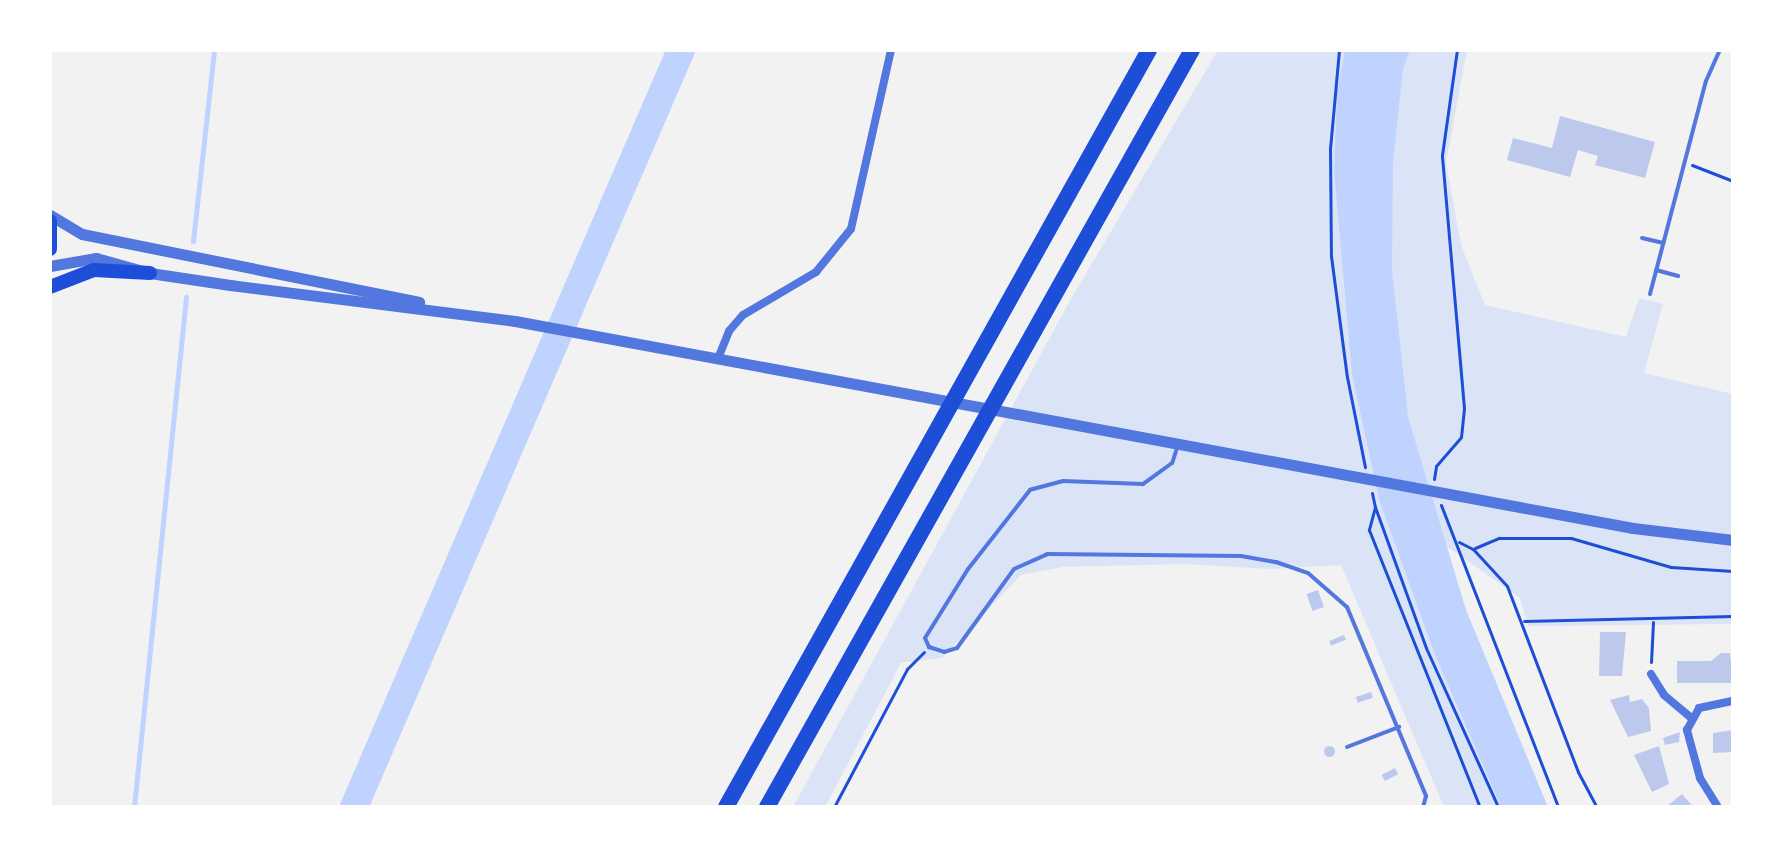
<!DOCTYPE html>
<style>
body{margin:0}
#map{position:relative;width:1783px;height:857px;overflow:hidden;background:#f2f2f2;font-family:Cabin,sans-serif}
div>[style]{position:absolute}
.green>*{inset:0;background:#dbe4f7}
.water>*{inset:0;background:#bfd3fe}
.stream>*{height:5px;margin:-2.5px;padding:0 2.5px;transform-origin:2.5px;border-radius:2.5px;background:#bfd3fe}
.river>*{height:28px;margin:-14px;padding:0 14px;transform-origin:14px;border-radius:14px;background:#bfd3fe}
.building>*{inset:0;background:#bdc9ec;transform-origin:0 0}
.round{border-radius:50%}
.path>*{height:3px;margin:-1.5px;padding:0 1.5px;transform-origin:1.5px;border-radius:1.5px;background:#1d4ed8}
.service>*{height:4px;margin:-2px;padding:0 2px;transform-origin:2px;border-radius:2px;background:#5277de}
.minor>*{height:8px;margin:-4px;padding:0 4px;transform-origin:4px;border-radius:4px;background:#5277de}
.tertiary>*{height:11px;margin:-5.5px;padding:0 5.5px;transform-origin:5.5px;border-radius:5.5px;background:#5277de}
.primary>*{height:14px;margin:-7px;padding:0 7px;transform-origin:7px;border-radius:7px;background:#1d4ed8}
.motorway>*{height:16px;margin:-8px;padding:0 8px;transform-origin:8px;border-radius:8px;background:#1d4ed8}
span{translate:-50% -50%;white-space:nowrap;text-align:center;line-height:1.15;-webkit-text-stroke:6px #fff;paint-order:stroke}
.frame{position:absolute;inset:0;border:52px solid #fff;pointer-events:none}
</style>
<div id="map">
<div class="green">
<i style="clip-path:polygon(1218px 50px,1467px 50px,1446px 163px,1461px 245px,1485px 305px,1626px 337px,1639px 298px,1663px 304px,1644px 373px,1733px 394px,1733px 624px,1528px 626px,1520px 598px,1381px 500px,1435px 655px,1501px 807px,1444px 807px,1341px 565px,1269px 569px,1185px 564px,1062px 567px,1021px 575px,942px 658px,901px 663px,825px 807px,793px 807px,1071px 299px)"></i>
</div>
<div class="water">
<i style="clip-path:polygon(1345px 50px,1410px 50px,1403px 68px,1393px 162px,1392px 270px,1408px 417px,1466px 610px,1548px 807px,1501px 807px,1435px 655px,1379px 499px,1352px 374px,1334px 170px,1337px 93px)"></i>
</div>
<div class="stream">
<i style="left:193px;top:241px;width:192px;rotate:-83.7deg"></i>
<i style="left:134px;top:807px;width:513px;rotate:-84.18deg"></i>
</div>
<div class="river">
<i style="left:354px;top:807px;width:825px;rotate:-66.64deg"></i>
</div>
<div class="building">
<i style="clip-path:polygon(1560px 116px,1655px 142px,1645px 178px,1595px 165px,1598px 156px,1578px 150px,1570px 177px,1507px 160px,1513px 138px,1552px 148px)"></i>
<i style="left:1318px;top:590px;width:18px;height:12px;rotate:71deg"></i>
<i style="clip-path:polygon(1600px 632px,1626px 632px,1622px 676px,1599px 676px)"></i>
<i style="left:1344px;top:635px;width:5px;height:16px;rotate:68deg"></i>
<i style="clip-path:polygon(1721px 653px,1730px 653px,1733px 683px,1677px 683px,1677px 661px,1711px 661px)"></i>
<i style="left:1371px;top:692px;width:6px;height:16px;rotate:72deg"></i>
<i style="clip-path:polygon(1629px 695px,1630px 702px,1642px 699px,1649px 708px,1651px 731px,1628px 737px,1610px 700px)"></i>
<i style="clip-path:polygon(1733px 730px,1733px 752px,1713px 753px,1713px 733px)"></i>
<i style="clip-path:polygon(1680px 732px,1679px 742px,1665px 745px,1663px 738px)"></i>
<i class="round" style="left:1323.5px;top:745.5px;width:11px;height:11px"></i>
<i style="clip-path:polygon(1659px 746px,1669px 784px,1652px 792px,1634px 755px)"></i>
<i style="left:1395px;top:768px;width:7px;height:15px;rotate:63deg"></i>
<i style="clip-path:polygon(1682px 794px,1693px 807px,1666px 807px)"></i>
</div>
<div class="path">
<i style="left:1339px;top:50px;width:98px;rotate:95.2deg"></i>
<i style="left:1330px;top:148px;width:108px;rotate:89.5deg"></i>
<i style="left:1331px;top:256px;width:122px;rotate:82.5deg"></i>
<i style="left:1347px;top:377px;width:92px;rotate:78.7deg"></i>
<i style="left:1692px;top:165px;width:44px;rotate:21.3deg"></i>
<i style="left:1434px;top:479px;width:13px;rotate:-81deg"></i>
<i style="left:1436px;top:466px;width:38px;rotate:-49deg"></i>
<i style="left:1461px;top:437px;width:29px;rotate:-84deg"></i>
<i style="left:1464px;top:408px;width:254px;rotate:-95deg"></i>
<i style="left:1442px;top:155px;width:106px;rotate:-81.9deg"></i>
<i style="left:1372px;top:493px;width:14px;rotate:78deg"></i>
<i style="left:1375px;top:507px;width:24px;rotate:105deg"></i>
<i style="left:1369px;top:530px;width:298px;rotate:68.2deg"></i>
<i style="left:1441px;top:505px;width:324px;rotate:68.8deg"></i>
<i style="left:1375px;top:507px;width:150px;rotate:70.1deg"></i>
<i style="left:1426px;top:648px;width:175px;rotate:65.6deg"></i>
<i style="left:1459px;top:542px;width:16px;rotate:27deg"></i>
<i style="left:1473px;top:549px;width:50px;rotate:47.4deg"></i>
<i style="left:1507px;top:586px;width:199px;rotate:69.1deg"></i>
<i style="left:1578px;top:772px;width:40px;rotate:62deg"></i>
<i style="left:1475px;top:548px;width:26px;rotate:-23deg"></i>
<i style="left:1499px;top:538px;width:72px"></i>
<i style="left:1571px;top:538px;width:104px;rotate:16.2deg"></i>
<i style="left:1671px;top:567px;width:62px;rotate:3.7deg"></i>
<i style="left:1524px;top:621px;width:209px;rotate:-1.4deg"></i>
<i style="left:1651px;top:662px;width:40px;rotate:-87.1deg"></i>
<i style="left:834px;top:807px;width:156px;rotate:-62.1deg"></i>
<i style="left:907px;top:669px;width:24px;rotate:-45deg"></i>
</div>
<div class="service">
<i style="left:1642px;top:238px;width:22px;rotate:13deg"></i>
<i style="left:1656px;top:270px;width:23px;rotate:15deg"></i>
<i style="left:1650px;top:294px;width:220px;rotate:-75.3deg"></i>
<i style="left:1706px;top:81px;width:34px;rotate:-66deg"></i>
<i style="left:1178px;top:445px;width:19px;rotate:108deg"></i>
<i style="left:1172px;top:463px;width:36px;rotate:144deg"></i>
<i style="left:1143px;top:484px;width:80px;rotate:-177.9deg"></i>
<i style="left:1063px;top:481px;width:34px;rotate:165deg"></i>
<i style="left:1030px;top:490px;width:100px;rotate:128.1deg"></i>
<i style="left:968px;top:569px;width:81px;rotate:121.9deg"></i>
<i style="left:925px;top:638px;width:10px;rotate:66deg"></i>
<i style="left:929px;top:647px;width:16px;rotate:18deg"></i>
<i style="left:944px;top:652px;width:14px;rotate:-17deg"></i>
<i style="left:957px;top:648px;width:97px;rotate:-54.2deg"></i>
<i style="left:1014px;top:569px;width:36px;rotate:-24deg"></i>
<i style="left:1047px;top:554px;width:194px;rotate:0.6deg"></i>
<i style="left:1241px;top:556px;width:36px;rotate:10deg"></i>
<i style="left:1276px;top:562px;width:34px;rotate:19deg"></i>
<i style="left:1308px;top:573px;width:52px;rotate:41.1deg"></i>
<i style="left:1347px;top:607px;width:205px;rotate:67.3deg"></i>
<i style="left:1426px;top:796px;width:11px;rotate:105deg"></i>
<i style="left:1347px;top:747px;width:56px;rotate:-21deg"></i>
</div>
<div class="minor">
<i style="left:719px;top:356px;width:27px;rotate:-68deg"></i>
<i style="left:729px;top:331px;width:21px;rotate:-49deg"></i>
<i style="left:743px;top:315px;width:85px;rotate:-30.5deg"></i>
<i style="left:816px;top:272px;width:55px;rotate:-50.9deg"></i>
<i style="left:851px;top:229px;width:183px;rotate:-77.4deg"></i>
<i style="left:1651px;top:674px;width:25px;rotate:58deg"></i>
<i style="left:1664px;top:695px;width:34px;rotate:40deg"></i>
<i style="left:1718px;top:807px;width:34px;rotate:-122deg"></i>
<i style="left:1700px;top:778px;width:50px;rotate:-105.2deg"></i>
<i style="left:1687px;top:730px;width:25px;rotate:-61deg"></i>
<i style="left:1699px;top:708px;width:35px;rotate:-12deg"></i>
</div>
<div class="tertiary">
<i style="left:50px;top:215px;width:37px;rotate:31deg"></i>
<i style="left:82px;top:234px;width:344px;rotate:11.4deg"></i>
<i style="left:50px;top:266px;width:47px;rotate:-9.9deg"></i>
<i style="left:96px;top:258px;width:56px;rotate:15.5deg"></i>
<i style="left:150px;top:273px;width:81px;rotate:8.5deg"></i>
<i style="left:230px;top:285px;width:287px;rotate:7.2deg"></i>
<i style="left:515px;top:321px;width:1137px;rotate:10.49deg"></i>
<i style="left:1633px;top:528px;width:101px;rotate:6.8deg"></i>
</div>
<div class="primary">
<i style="left:50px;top:221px;width:28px;rotate:90deg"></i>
<i style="left:50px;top:287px;width:47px;rotate:-21.1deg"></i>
<i style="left:94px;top:270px;width:56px;rotate:3.1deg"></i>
</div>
<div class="motorway">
<i style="left:726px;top:807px;width:867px;rotate:-60.8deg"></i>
<i style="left:767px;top:807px;width:868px;rotate:-60.69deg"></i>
</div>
<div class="frame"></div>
</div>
